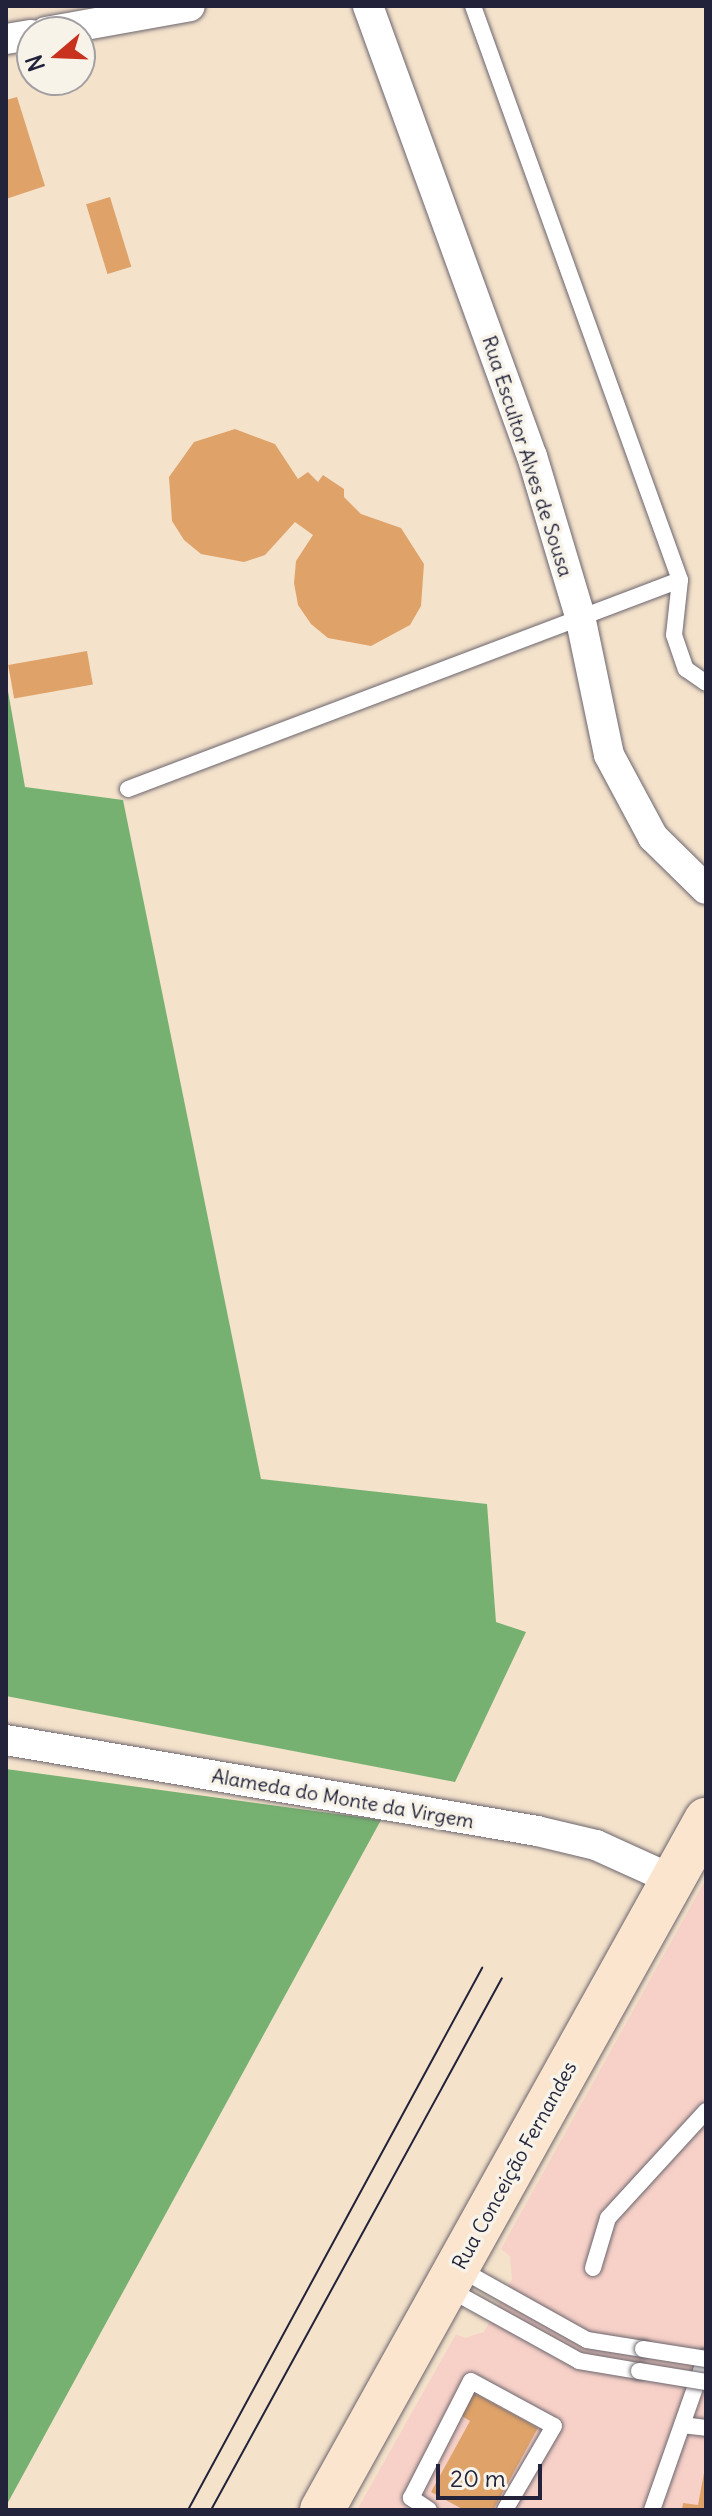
<!DOCTYPE html>
<meta charset="utf-8">
<style>
body{margin:0}
#map{position:relative;width:712px;height:2516px;overflow:hidden;background:#f4e2cb;font-family:Delius,sans-serif}
div>[style]{position:absolute}
.built>*{inset:0;background:#f7d1c8}
.forest>*{inset:0;background:#76b171}
.building>*{inset:0;background:#dfa36a;transform-origin:0 0}
.roads{filter:drop-shadow(0 0 2px #6c656d) drop-shadow(0 0 2px #6c656d)}
.service>*{height:16px;margin:-8px;padding:0 8px;transform-origin:8px;border-radius:8px;background:#fff}
.minor>*{height:30px;margin:-15px;padding:0 15px;transform-origin:15px;border-radius:15px;background:#fff}
.secondary>*{height:44px;margin:-22px;padding:0 22px;transform-origin:22px;border-radius:22px;background:#fce5cf}
.tram>*{height:2px;margin:-1px;padding:0 1px;transform-origin:1px;border-radius:1px;background:#22223b}
.bridges{filter:drop-shadow(0 0 2px #6c656d) drop-shadow(0 0 2px #6c656d)}
.service-bridge>*{height:16px;margin:-8px;padding:0 8px;transform-origin:8px;border-radius:8px;background:#fff}
span{translate:-50% -50%;white-space:nowrap;text-align:center;line-height:1.15;-webkit-text-stroke:7px #f7f3e8;paint-order:stroke}
.street-label{font-size:20px;color:#22223b}
.frame{position:absolute;inset:0;border:8px solid #22223b;pointer-events:none}
.north{position:absolute;left:16px;top:16px;width:80px;height:80px;box-sizing:border-box;background:#f7f3e8;border:2px solid #a29fa3;border-radius:50%;rotate:251deg;font-size:22px;font-weight:700;line-height:32px;text-align:center;color:#22223b}
.north::after{content:'';display:block;margin:auto;width:28px;height:36px;background:#c8321e;clip-path:polygon(50% 0,100% 100%,50% 72%,0 100%)}
.scale{position:absolute;left:436px;top:2464px;width:106px;height:36px;box-sizing:border-box;border:4px solid #22223b;border-top:0;padding-left:10px;font-size:24px;line-height:28px;white-space:nowrap;color:#22223b;-webkit-text-stroke:6px #f7f3e8;paint-order:stroke}
</style>
<div id="map">
<div class="built">
<i style="clip-path:polygon(706px 1879px,706px 2510px,357px 2510px,456px 2334px,465px 2338px,484px 2332px,512px 2279px,510px 2256px,501px 2249px)"></i>
</div>
<div class="forest">
<i style="clip-path:polygon(6px 680px,25px 787px,123px 800px,261px 1479px,487px 1504px,496px 1622px,526px 1632px,455px 1782px,6px 1696px)"></i>
<i style="clip-path:polygon(6px 1769px,381px 1820px,6px 2506px)"></i>
</div>
<div class="building">
<i style="clip-path:polygon(17px 97px,45px 186px,6px 199px,6px 100px)"></i>
<i style="left:110px;top:197px;width:73px;height:25px;rotate:73deg"></i>
<i style="clip-path:polygon(235px 429px,275px 444px,298px 479px,308px 472px,318px 482px,323px 475px,344px 489px,344px 497px,361px 514px,401px 528px,424px 564px,421px 606px,410px 625px,371px 646px,328px 638px,311px 624px,298px 605px,294px 583px,296px 561px,313px 535px,295px 522px,265px 555px,244px 562px,201px 554px,184px 540px,172px 521px,169px 477px,194px 442px)"></i>
<i style="left:87px;top:651px;width:34px;height:80px;rotate:80deg"></i>
<i style="clip-path:polygon(474px 2393px,538px 2428px,493px 2510px,464px 2510px,431px 2492px,470px 2421px,462px 2416px)"></i>
<i style="clip-path:polygon(706px 2462px,706px 2510px,682px 2510px,683px 2503px,698px 2505px)"></i>
</div>
<div class="roads">
<div class="service">
<i style="left:473px;top:6px;width:610px;rotate:70.17deg"></i>
<i style="left:680px;top:580px;width:55px;rotate:96.2deg"></i>
<i style="left:674px;top:635px;width:36px;rotate:71deg"></i>
<i style="left:686px;top:669px;width:24px;rotate:35deg"></i>
<i style="left:128px;top:789px;width:590px;rotate:-20.74deg"></i>
<i style="left:593px;top:2268px;width:52px;rotate:-73.3deg"></i>
<i style="left:608px;top:2218px;width:145px;rotate:-47.5deg"></i>
<i style="left:460px;top:2269px;width:145px;rotate:29.2deg"></i>
<i style="left:587px;top:2340px;width:57px;rotate:9.1deg"></i>
<i style="left:447px;top:2288px;width:151px;rotate:28.9deg"></i>
<i style="left:579px;top:2361px;width:61px;rotate:9.5deg"></i>
<i style="left:682px;top:2425px;width:24px;rotate:7deg"></i>
<i style="left:429px;top:2510px;width:22px;rotate:-146deg"></i>
<i style="left:411px;top:2498px;width:131px;rotate:-62.9deg"></i>
<i style="left:471px;top:2381px;width:94px;rotate:28.5deg"></i>
<i style="left:554px;top:2426px;width:97px;rotate:120.3deg"></i>
<i style="left:652px;top:2510px;width:162px;rotate:-70.6deg"></i>
</div>
<div class="minor">
<i style="left:368px;top:6px;width:479px;rotate:70deg"></i>
<i style="left:532px;top:456px;width:167px;rotate:73.3deg"></i>
<i style="left:580px;top:616px;width:142px;rotate:78.2deg"></i>
<i style="left:609px;top:755px;width:93px;rotate:61.8deg"></i>
<i style="left:653px;top:837px;width:74px;rotate:44.5deg"></i>
<i style="left:46px;top:32px;width:146px;rotate:-10.2deg"></i>
<i style="left:6px;top:39px;width:26px;rotate:-9deg"></i>
<i style="left:6px;top:1740px;width:539px;rotate:9.72deg"></i>
<i style="left:537px;top:1831px;width:61px;rotate:13.3deg"></i>
<i style="left:596px;top:1845px;width:85px;rotate:24.4deg"></i>
</div>
<div class="secondary">
<i style="left:322px;top:2510px;width:790px;rotate:-60.9deg"></i>
</div>
</div>
<div class="tram">
<i style="left:188px;top:2510px;width:617px;rotate:-61.52deg"></i>
<i style="left:211px;top:2510px;width:606px;rotate:-61.32deg"></i>
</div>
<div class="bridges">
<div class="service-bridge">
<i style="left:643px;top:2349px;width:64px;rotate:9deg"></i>
<i style="left:639px;top:2371px;width:68px;rotate:9.3deg"></i>
</div>
</div>
<div class="street-label">
<span style="left:528px;top:456px;rotate:72deg">Rua Escultor Alves de Sousa</span>
<span style="left:343px;top:1798px;rotate:10deg">Alameda do Monte da Virgem</span>
<span style="left:514px;top:2165px;rotate:-61deg">Rua Conceição Fernandes</span>
</div>
<div class="frame"></div>
<div class="north">N</div>
<div class="scale">20 m</div>
</div>
